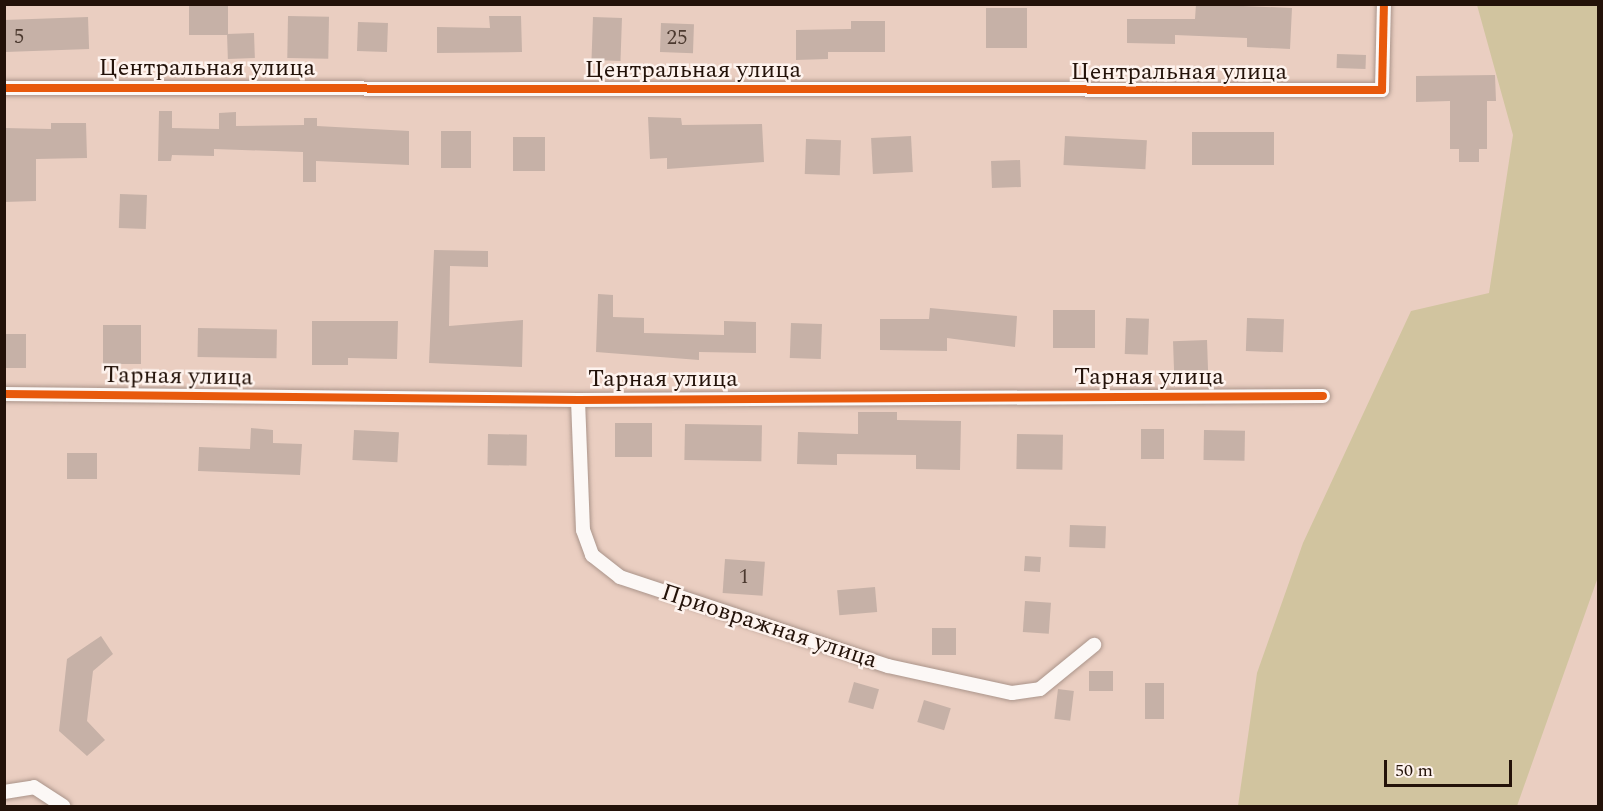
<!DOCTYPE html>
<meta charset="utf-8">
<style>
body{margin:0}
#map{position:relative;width:1603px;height:811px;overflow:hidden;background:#eacec1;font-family:Spectral,serif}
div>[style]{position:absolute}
.green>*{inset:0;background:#d1c49f}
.building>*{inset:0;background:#c6b1a7;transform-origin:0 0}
.roads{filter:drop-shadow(0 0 2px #aa948a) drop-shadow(0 0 2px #aa948a)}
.street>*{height:14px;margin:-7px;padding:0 7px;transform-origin:7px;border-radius:7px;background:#fcf8f6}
.cycleway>*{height:8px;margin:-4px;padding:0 4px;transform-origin:4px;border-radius:4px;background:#e8590c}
span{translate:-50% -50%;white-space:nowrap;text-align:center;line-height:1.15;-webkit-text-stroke:5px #fef3ee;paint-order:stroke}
.number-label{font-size:21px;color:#4c3a30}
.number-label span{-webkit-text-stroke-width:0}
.street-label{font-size:24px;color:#231209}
.frame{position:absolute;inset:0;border:6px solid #231209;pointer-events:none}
.scale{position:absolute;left:1384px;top:760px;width:128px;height:27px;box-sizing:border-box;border:3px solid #231209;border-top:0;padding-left:8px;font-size:18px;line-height:21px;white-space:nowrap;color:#231209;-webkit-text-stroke:4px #fef3ee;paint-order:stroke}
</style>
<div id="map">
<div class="green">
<i style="clip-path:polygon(1477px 5px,1598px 5px,1598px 577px,1517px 806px,1238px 806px,1257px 673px,1303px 543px,1411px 311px,1489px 293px,1513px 135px)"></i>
</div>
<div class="building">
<i style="left:189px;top:4px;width:39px;height:31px"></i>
<i style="clip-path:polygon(1196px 4px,1292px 8px,1290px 49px,1247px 47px,1247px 38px,1175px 35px,1175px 44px,1127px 43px,1127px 19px,1195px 19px)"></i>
<i style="left:1027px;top:8px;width:40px;height:41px;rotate:90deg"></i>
<i style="left:288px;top:16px;width:41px;height:42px;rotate:1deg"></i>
<i style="clip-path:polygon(489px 16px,521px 16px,522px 52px,437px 53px,437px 27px,490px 28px)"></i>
<i style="left:88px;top:17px;width:32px;height:84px;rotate:88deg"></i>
<i style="left:593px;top:17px;width:29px;height:43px;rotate:2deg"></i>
<i style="clip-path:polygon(851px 21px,885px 21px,885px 52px,828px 52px,828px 59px,796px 60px,796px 30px,851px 29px)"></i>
<i style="left:358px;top:22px;width:30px;height:29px;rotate:2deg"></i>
<i style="left:661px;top:23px;width:33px;height:29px;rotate:2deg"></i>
<i style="left:254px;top:33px;width:25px;height:27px;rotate:88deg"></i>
<i style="left:1337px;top:54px;width:29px;height:14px;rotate:2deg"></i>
<i style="clip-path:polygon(1495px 75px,1496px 101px,1487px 101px,1487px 149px,1479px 149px,1479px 162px,1459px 162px,1459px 149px,1450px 149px,1450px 101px,1416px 102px,1416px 76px)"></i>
<i style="clip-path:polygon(159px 111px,172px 111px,172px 128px,219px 129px,219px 113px,236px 112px,236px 126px,304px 125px,304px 118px,317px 118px,317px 126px,409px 131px,409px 165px,316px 161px,316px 182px,303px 182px,303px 152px,214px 149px,214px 156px,172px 155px,171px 161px,158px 161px)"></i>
<i style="clip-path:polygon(648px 117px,681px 118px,682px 125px,762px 124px,764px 162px,667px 169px,667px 158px,650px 159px)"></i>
<i style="clip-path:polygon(51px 123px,86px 123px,87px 158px,36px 159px,36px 201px,4px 202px,4px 128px,51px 129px)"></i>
<i style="left:441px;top:131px;width:30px;height:37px"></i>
<i style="left:1274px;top:132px;width:33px;height:82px;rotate:90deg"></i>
<i style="left:911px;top:136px;width:36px;height:40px;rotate:87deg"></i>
<i style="left:1065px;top:136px;width:82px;height:29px;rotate:3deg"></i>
<i style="left:545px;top:137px;width:34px;height:32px;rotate:90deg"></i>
<i style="left:806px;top:139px;width:35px;height:35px;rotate:2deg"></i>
<i style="left:1020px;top:160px;width:27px;height:29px;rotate:88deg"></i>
<i style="left:120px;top:194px;width:27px;height:34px;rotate:2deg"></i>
<i style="clip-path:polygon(434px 250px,488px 251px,488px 267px,450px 266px,449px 326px,523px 320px,522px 367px,429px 363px)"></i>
<i style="clip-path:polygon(598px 294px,613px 295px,613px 317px,644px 318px,644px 333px,724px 335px,724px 321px,756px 322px,756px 353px,699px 352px,699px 360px,596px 352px)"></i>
<i style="clip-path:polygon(930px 308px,1017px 316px,1015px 347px,947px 338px,947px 351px,880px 350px,880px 319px,929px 319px)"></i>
<i style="left:1053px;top:310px;width:42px;height:38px"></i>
<i style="left:1126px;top:318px;width:23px;height:36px;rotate:2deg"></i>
<i style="left:1247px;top:318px;width:37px;height:33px;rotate:2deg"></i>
<i style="clip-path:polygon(312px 321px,398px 321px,397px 359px,348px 358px,348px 365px,312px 365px)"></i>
<i style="left:791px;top:323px;width:31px;height:35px;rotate:2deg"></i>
<i style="left:103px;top:325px;width:38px;height:39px"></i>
<i style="left:198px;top:328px;width:79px;height:29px;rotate:1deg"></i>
<i style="left:4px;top:334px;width:22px;height:34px"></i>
<i style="left:1207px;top:340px;width:34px;height:34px;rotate:88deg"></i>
<i style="clip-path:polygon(858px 412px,897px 412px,897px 420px,961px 421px,960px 470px,916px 469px,916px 455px,837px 454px,837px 465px,797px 464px,798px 432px,858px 434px)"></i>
<i style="left:652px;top:423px;width:34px;height:37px;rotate:90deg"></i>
<i style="left:685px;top:424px;width:77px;height:36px;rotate:1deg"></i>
<i style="clip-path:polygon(251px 428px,273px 430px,273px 443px,302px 444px,300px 475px,198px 471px,199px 447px,250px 449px)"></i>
<i style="left:1141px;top:429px;width:23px;height:30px"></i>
<i style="left:354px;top:430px;width:45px;height:30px;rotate:3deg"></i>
<i style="left:1204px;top:430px;width:41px;height:30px;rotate:1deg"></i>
<i style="left:488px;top:434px;width:39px;height:31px;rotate:1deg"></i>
<i style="left:1017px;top:434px;width:46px;height:35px;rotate:1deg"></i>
<i style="left:67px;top:453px;width:30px;height:26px"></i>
<i style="left:1070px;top:525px;width:36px;height:22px;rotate:2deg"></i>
<i style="left:1025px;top:556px;width:16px;height:15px;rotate:4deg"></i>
<i style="left:725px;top:559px;width:40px;height:34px;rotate:4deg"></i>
<i style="left:875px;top:587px;width:25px;height:38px;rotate:85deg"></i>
<i style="left:1025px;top:601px;width:26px;height:31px;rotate:4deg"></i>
<i style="left:932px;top:628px;width:24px;height:27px"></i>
<i style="clip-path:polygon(101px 636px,113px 654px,93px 671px,87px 721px,105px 740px,87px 756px,59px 731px,67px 659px)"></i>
<i style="left:1089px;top:671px;width:24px;height:20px"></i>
<i style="left:854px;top:682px;width:26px;height:21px;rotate:16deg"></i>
<i style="left:1145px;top:683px;width:19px;height:36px"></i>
<i style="left:1058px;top:689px;width:16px;height:30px;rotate:7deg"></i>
<i style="left:924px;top:700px;width:28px;height:23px;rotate:17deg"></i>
</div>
<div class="roads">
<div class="street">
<i style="left:4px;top:88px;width:1378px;rotate:0.08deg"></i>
<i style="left:1382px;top:90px;width:86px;rotate:-88.7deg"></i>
<i style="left:4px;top:394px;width:574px;rotate:0.6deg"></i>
<i style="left:578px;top:400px;width:745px;rotate:-0.31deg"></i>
<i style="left:578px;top:400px;width:130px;rotate:87.8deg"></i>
<i style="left:583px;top:530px;width:27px;rotate:70deg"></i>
<i style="left:592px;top:555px;width:36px;rotate:38deg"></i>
<i style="left:620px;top:577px;width:282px;rotate:18.4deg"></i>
<i style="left:888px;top:666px;width:127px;rotate:12.3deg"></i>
<i style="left:1012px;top:693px;width:28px;rotate:-8deg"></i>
<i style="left:1040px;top:689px;width:70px;rotate:-39.2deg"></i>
<i style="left:4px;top:792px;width:30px;rotate:-9deg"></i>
<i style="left:34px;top:787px;width:35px;rotate:33deg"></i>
</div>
</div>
<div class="cycleway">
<i style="left:4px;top:88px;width:1378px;rotate:0.08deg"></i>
<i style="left:1382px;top:90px;width:86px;rotate:-88.7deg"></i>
<i style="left:4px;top:394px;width:574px;rotate:0.6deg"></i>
<i style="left:578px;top:400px;width:745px;rotate:-0.31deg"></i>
</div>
<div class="number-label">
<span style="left:19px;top:37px">5</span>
<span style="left:677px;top:38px">25</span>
<span style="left:744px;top:577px">1</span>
</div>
<div class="street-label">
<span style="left:207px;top:69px">Центральная улица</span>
<span style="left:693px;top:71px">Центральная улица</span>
<span style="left:1179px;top:73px">Центральная улица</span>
<span style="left:178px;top:377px;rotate:1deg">Тарная улица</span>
<span style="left:1149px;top:378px">Тарная улица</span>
<span style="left:663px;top:380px">Тарная улица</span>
<span style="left:769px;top:627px;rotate:18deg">Приовражная улица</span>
</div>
<div class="frame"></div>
<div class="scale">50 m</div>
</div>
